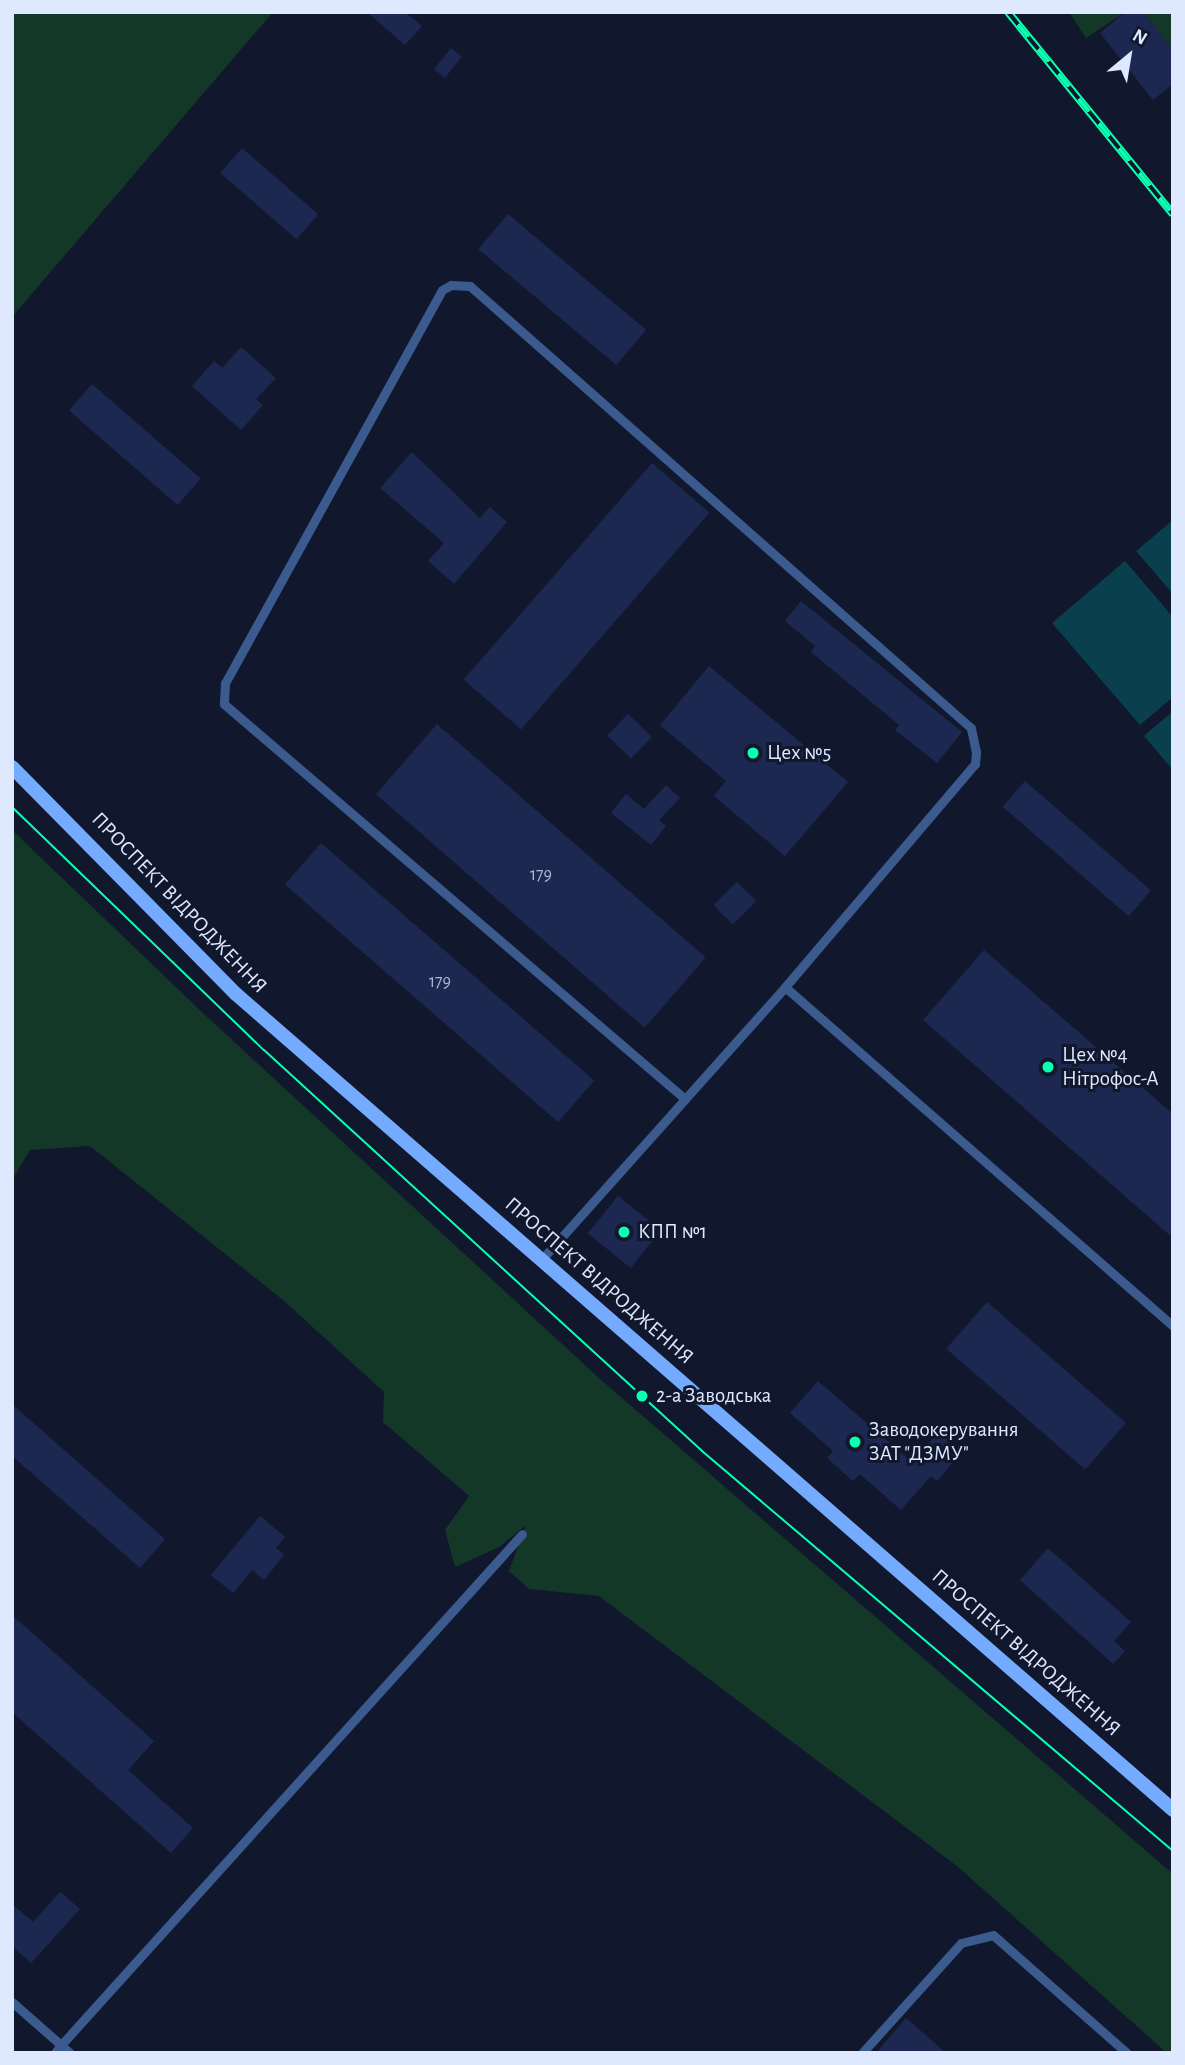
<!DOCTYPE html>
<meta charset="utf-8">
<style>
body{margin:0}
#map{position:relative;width:1185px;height:2065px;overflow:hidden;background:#11182e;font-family:"Alegreya Sans",sans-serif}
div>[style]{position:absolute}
.green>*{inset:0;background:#143827}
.water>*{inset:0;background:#0a3f4e}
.building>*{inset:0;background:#1c284f;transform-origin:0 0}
.lane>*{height:9px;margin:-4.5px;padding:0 4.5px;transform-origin:4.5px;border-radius:4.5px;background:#3b5b8e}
.secondary>*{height:14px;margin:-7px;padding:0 7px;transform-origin:7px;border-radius:7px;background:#75abff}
.tram>*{height:2px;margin:-1px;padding:0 1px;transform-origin:1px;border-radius:1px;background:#0affb0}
.rail>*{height:8px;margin-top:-4px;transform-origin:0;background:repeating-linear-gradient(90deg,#11182e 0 16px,#0affb0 0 32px);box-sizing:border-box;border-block:2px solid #0affb0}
.dots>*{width:19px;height:19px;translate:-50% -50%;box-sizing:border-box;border:4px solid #11182e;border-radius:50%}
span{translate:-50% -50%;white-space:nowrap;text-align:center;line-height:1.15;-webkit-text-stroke:6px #11182e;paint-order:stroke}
.number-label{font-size:18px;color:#aeb8d3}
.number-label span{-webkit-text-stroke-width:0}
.poi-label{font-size:21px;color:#dee8ff}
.left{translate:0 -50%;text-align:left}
.street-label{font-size:21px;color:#dee8ff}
.frame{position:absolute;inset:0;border:14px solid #dee8ff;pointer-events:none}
.north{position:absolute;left:1094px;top:21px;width:70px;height:70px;-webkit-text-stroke:5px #11182e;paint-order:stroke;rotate:30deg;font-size:19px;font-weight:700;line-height:28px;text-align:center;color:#dee8ff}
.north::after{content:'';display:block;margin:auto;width:24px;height:32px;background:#dee8ff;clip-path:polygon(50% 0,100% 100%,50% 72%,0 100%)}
</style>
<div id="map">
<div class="green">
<i style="clip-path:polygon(12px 12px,273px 12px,12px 317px)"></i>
<i style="clip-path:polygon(1069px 12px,1125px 12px,1086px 38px)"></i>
<i style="clip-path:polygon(1143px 12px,1173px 12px,1173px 50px)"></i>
<i style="clip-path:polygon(12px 830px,205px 1015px,600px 1379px,1173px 1874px,1173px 2053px,1167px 2053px,957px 1866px,599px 1596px,529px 1589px,509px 1571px,526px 1525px,499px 1547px,455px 1567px,445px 1530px,469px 1496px,383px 1422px,384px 1392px,283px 1300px,90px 1146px,30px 1150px,12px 1180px)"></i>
</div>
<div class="water">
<i style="clip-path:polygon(1173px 520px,1173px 594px,1136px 551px)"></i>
<i style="clip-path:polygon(1125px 561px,1173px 617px,1173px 697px,1140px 725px,1052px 623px)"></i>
<i style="clip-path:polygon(1173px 711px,1173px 770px,1144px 736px)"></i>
</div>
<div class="building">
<i style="clip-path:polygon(367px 12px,405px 12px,422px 26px,405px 45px)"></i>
<i style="clip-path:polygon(1125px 12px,1143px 12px,1173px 50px,1173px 84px,1153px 100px,1100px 33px)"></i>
<i style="left:451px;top:48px;width:14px;height:27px;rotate:39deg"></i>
<i style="left:242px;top:148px;width:101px;height:33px;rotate:41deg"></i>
<i style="left:508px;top:214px;width:180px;height:46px;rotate:40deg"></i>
<i style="clip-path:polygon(241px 347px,276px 378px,256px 399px,263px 405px,241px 430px,192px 386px,214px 361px,222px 368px)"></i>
<i style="left:92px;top:384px;width:144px;height:35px;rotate:41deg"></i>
<i style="clip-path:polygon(412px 452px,480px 518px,490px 507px,507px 522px,454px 584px,428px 561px,444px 543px,380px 488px)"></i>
<i style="left:652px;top:463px;width:76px;height:287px;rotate:41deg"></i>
<i style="clip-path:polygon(801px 601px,962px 732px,937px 763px,895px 730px,899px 725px,811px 652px,815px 646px,785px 621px)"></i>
<i style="clip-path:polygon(709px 666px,848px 782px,785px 856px,714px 796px,726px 781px,660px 725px)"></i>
<i style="left:628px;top:714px;width:33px;height:30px;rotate:44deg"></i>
<i style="left:437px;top:724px;width:356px;height:93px;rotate:41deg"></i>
<i style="left:1025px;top:781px;width:167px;height:34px;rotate:41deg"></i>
<i style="clip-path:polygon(666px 785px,680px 798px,659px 820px,666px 826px,651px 845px,611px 813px,626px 794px,644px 809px)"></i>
<i style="left:321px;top:843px;width:362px;height:55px;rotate:41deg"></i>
<i style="left:737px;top:882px;width:27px;height:33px;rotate:45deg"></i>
<i style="clip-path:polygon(984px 950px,1173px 1114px,1173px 1238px,923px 1020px)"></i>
<i style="left:618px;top:1196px;width:55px;height:48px;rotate:39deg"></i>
<i style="left:987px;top:1302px;width:184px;height:62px;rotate:41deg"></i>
<i style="clip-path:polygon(818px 1381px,912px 1462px,939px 1432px,962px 1452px,937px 1481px,931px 1476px,901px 1510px,860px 1474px,853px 1481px,827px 1458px,833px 1451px,790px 1413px)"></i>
<i style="clip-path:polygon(12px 1404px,165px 1539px,140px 1568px,12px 1456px)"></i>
<i style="clip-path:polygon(260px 1516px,285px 1537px,276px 1548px,284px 1555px,264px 1580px,252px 1570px,233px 1593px,211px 1575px)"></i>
<i style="clip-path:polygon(1048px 1548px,1131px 1622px,1114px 1641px,1125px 1651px,1113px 1664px,1020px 1580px)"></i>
<i style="clip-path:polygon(12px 1615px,154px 1741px,128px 1770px,193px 1828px,171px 1853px,12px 1712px)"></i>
<i style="clip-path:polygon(60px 1892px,80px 1909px,31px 1963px,12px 1946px,12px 1904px,33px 1922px)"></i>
<i style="clip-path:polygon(906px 2018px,946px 2053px,876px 2053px)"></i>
</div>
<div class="lane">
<i style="left:785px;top:987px;width:515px;rotate:41.14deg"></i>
<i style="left:542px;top:1259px;width:215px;rotate:-48.2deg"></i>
<i style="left:685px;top:1099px;width:150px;rotate:-48.2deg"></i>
<i style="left:785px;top:987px;width:293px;rotate:-49.6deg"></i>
<i style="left:975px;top:764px;width:12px;rotate:-85deg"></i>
<i style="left:976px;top:752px;width:25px;rotate:-102deg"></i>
<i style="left:971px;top:728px;width:668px;rotate:-138.58deg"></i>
<i style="left:470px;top:286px;width:19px;rotate:-177deg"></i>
<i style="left:451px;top:285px;width:10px;rotate:151deg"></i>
<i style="left:442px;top:290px;width:449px;rotate:118.9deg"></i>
<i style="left:225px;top:683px;width:21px;rotate:93deg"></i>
<i style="left:224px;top:704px;width:607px;rotate:40.59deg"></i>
<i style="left:12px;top:2002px;width:65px;rotate:41.3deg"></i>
<i style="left:61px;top:2045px;width:10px;rotate:127deg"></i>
<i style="left:70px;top:2053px;width:12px;rotate:-138deg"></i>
<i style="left:61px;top:2045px;width:688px;rotate:-47.94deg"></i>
<i style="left:862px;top:2053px;width:148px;rotate:-48deg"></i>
<i style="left:961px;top:1943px;width:33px;rotate:-14deg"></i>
<i style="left:993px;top:1935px;width:179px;rotate:41.4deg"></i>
</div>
<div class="secondary">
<i style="left:12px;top:767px;width:319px;rotate:45.4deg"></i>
<i style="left:236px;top:994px;width:1243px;rotate:41.05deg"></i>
</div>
<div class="tram">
<i style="left:12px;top:807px;width:350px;rotate:44deg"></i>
<i style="left:264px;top:1050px;width:594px;rotate:42.47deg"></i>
<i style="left:702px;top:1451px;width:618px;rotate:40.34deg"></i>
</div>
<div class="rail">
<i style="left:1008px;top:12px;width:261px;rotate:50.8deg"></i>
</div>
<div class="dots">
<i style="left:753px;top:753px;background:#0affb0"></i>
<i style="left:1048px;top:1067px;background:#0affb0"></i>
<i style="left:624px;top:1232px;background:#0affb0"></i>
<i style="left:642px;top:1396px;background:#0affb0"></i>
<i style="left:855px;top:1442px;background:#0affb0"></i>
</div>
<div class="number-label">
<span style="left:541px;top:875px">179</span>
<span style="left:440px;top:982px">179</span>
</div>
<div class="poi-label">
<span class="left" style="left:767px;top:753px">Цех №5</span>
<span class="left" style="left:1062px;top:1067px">Цех №4<br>Нітрофос-А</span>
<span class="left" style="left:638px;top:1232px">КПП №1</span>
<span class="left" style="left:656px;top:1396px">2-а Заводська</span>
<span class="left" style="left:869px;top:1442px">Заводокерування<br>ЗАТ "ДЗМУ"</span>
</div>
<div class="street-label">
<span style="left:179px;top:903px;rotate:46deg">ПРОСПЕКТ ВІДРОДЖЕННЯ</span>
<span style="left:599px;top:1281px;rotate:41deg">ПРОСПЕКТ ВІДРОДЖЕННЯ</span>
<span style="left:1026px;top:1653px;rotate:41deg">ПРОСПЕКТ ВІДРОДЖЕННЯ</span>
</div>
<div class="frame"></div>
<div class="north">N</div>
</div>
